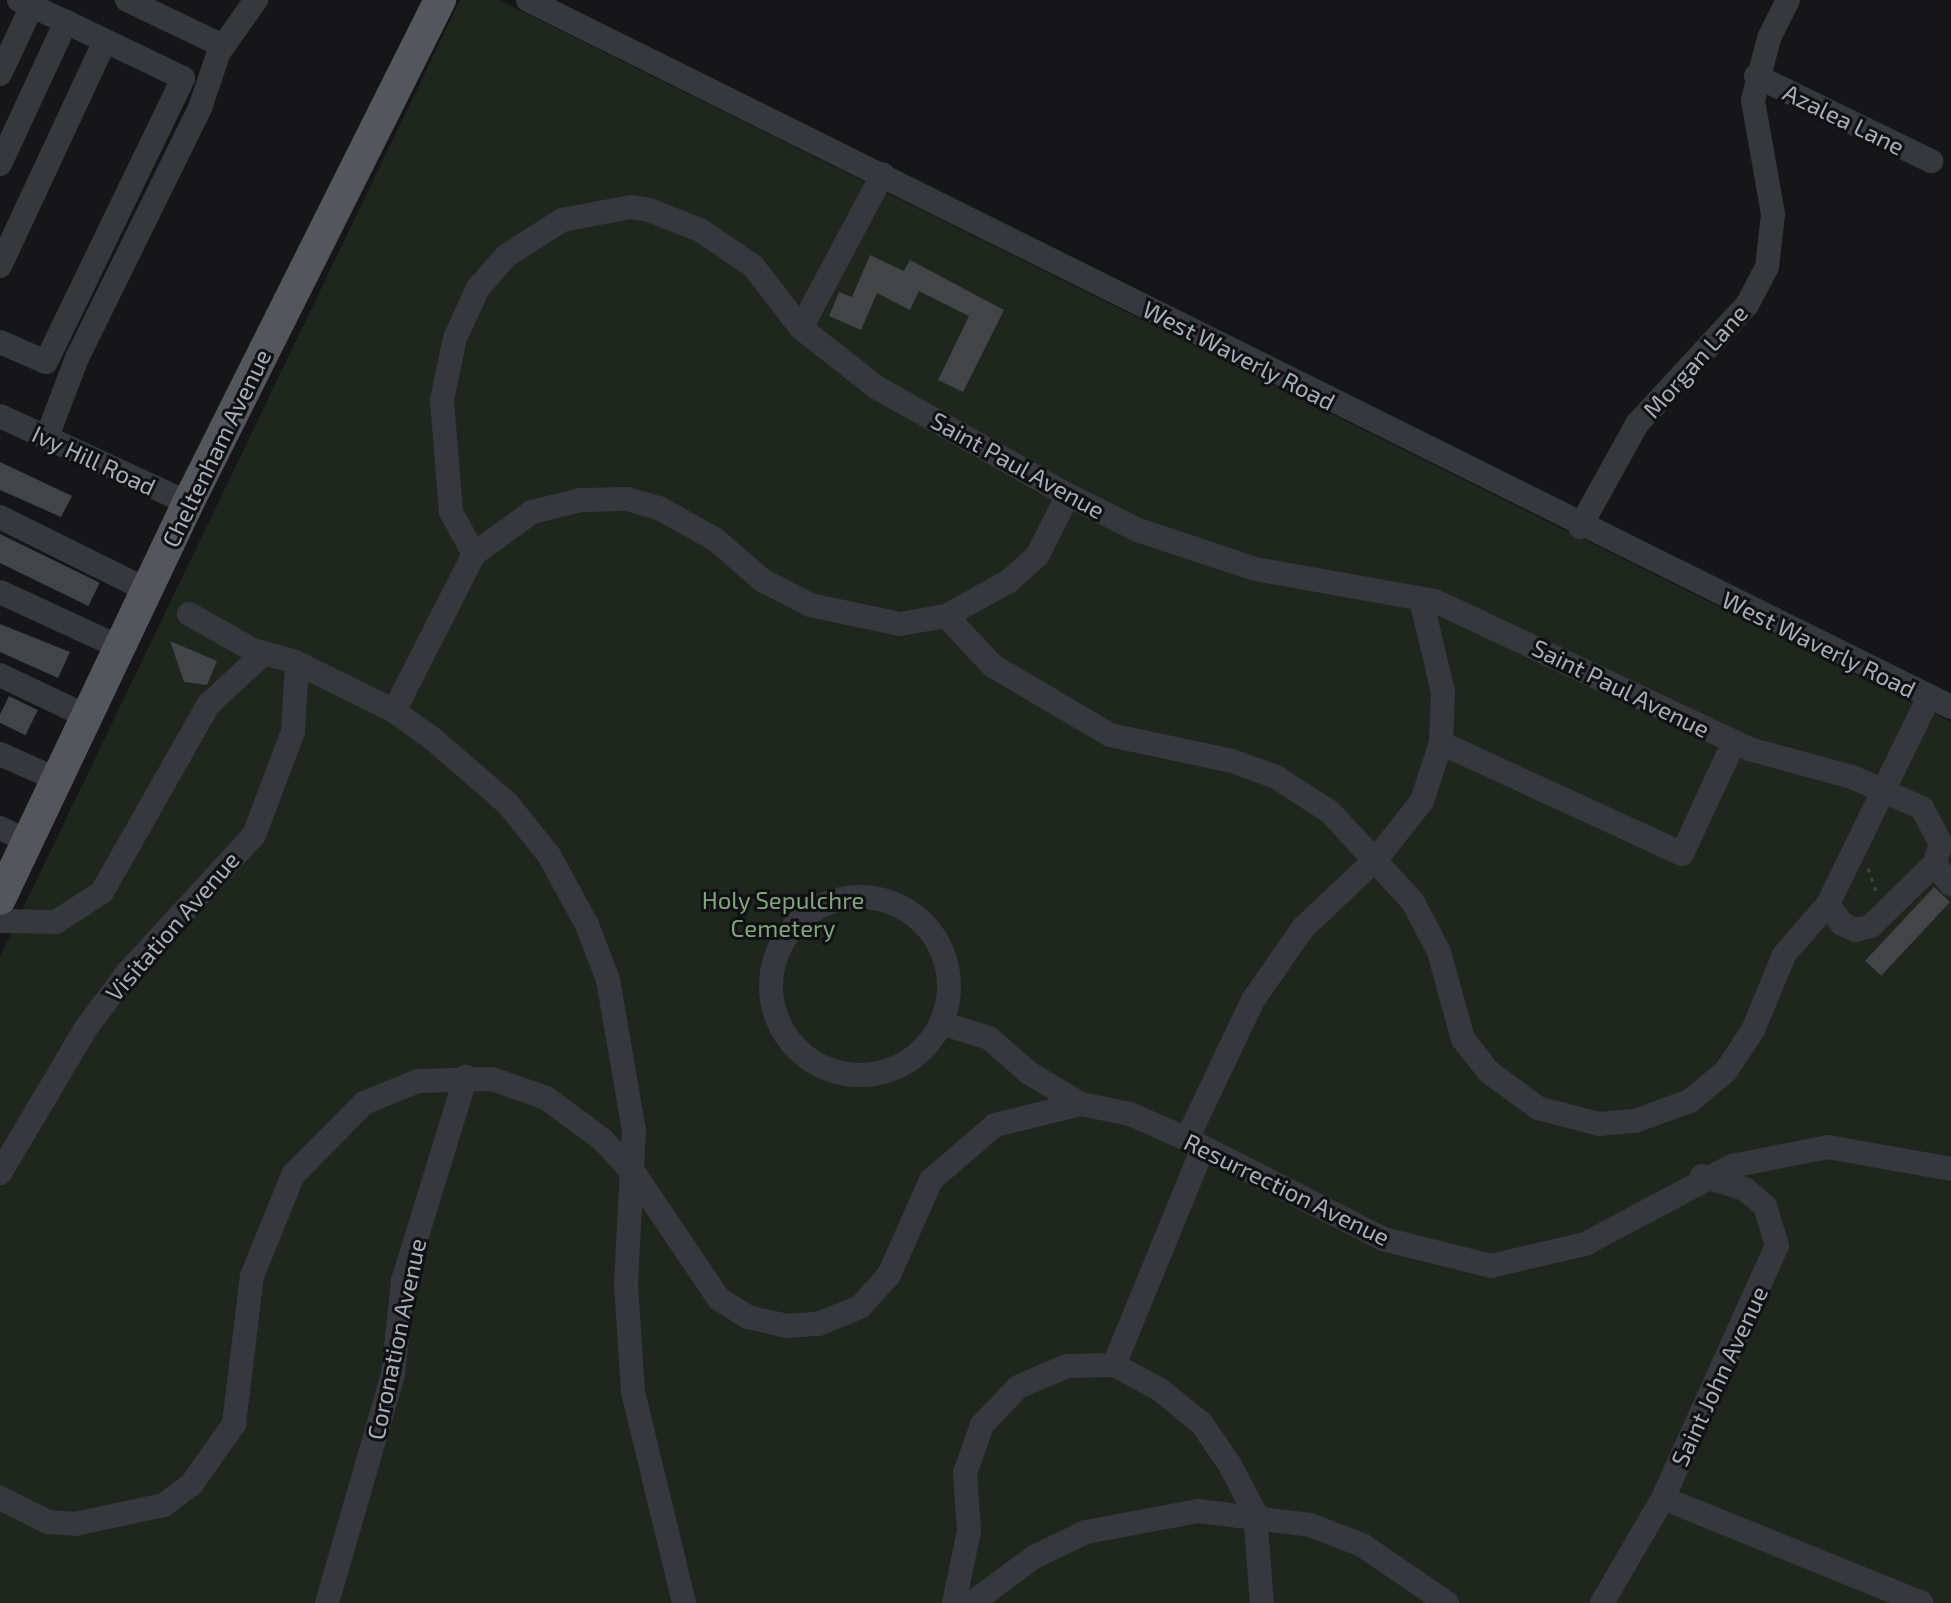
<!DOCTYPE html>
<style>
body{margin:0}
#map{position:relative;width:1951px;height:1603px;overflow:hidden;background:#161618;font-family:"Exo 2",sans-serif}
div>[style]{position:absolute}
.green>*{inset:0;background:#1e261e}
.building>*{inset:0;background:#424448;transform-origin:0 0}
.path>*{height:3px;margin-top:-1.5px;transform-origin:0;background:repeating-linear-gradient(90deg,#3d4044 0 4px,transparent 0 10px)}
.minor>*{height:24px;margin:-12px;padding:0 12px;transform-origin:12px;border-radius:12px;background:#37383d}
.minor>.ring{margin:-12px;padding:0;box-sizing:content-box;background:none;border:24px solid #37383d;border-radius:50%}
.major>*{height:32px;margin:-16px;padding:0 16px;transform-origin:16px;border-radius:16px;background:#53565c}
span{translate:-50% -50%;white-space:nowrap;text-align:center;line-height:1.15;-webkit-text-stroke:6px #111113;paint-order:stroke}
.street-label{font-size:24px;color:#a8aeb8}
.park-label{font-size:24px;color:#80a47e}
</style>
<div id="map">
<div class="green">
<i style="clip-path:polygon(460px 0,499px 0,1951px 722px,1951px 1603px,0 1603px,0 956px)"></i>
</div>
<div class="building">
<i style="clip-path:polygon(870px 255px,904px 271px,910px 260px,1004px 310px,963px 392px,938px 380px,969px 316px,919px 291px,910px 310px,877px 293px,861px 330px,829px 316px,839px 292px,852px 297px)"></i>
<i style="clip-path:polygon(0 462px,72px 496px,61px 517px,0 490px)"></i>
<i style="left:0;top:534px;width:111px;height:26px;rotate:26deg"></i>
<i style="clip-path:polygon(0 624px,70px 652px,58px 678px,0 652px)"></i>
<i style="clip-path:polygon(170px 641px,217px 661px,207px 685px,184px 682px)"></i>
<i style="left:9px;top:696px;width:32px;height:28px;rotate:26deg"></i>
<i style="left:1934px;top:887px;width:22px;height:101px;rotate:43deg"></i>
</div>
<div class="path">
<i style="left:1868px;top:868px;width:24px;rotate:71deg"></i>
</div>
<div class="minor">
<i style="left:127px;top:0;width:106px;rotate:25.6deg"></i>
<i style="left:528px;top:0;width:1589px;rotate:26.42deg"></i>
<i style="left:0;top:74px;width:75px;rotate:-64.8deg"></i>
<i style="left:1756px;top:76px;width:195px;rotate:25.9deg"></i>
<i style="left:0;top:164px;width:157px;rotate:-65.1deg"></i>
<i style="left:66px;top:22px;width:52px;rotate:-154.9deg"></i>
<i style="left:0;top:266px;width:248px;rotate:-65deg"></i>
<i style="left:801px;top:328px;width:174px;rotate:-62deg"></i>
<i style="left:0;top:342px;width:50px;rotate:23.5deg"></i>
<i style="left:46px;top:362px;width:315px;rotate:-64.2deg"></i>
<i style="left:183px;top:78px;width:130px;rotate:-154.4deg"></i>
<i style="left:0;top:416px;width:207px;rotate:24.8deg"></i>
<i style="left:47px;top:437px;width:85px;rotate:-69.2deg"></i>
<i style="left:77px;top:358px;width:279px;rotate:-63.8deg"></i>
<i style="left:200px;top:108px;width:59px;rotate:-71.3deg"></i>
<i style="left:219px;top:52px;width:64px;rotate:-54.6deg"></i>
<i style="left:0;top:517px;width:164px;rotate:26.4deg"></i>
<i style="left:1580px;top:527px;width:118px;rotate:-61deg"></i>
<i style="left:1637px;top:424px;width:162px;rotate:-47.3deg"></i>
<i style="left:1747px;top:305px;width:43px;rotate:-62.2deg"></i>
<i style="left:1767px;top:267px;width:53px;rotate:-83.5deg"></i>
<i style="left:1773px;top:214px;width:116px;rotate:-100deg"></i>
<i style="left:1753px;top:100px;width:64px;rotate:-75.5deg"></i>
<i style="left:1769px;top:38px;width:42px;rotate:-63.4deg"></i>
<i style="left:474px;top:554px;width:48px;rotate:-118.7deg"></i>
<i style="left:451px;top:512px;width:112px;rotate:-94.6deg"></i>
<i style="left:442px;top:400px;width:63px;rotate:-78.2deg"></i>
<i style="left:455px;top:338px;width:55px;rotate:-65.3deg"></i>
<i style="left:478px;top:288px;width:43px;rotate:-48.8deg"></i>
<i style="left:506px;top:256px;width:67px;rotate:-32.7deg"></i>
<i style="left:562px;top:220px;width:70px;rotate:-10.7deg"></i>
<i style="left:631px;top:207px;width:18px;rotate:9deg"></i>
<i style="left:649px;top:210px;width:55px;rotate:21.4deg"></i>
<i style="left:700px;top:230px;width:64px;rotate:34.2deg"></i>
<i style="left:753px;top:266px;width:78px;rotate:52.3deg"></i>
<i style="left:801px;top:328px;width:95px;rotate:38.2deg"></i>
<i style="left:876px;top:387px;width:220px;rotate:29.4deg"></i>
<i style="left:1068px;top:495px;width:78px;rotate:26.6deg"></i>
<i style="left:1138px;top:530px;width:123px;rotate:18.4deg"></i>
<i style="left:1255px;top:569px;width:183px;rotate:10.1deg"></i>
<i style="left:1435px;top:601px;width:347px;rotate:25.2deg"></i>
<i style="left:1749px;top:749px;width:107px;rotate:15.2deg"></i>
<i style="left:1852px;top:777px;width:77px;rotate:23.9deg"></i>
<i style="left:1922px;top:808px;width:41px;rotate:62.2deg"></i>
<i style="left:1941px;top:844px;width:21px;rotate:109deg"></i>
<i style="left:1934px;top:864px;width:26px;rotate:50deg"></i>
<i style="left:0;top:592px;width:131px;rotate:24.8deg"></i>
<i style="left:189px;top:614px;width:73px;rotate:29.4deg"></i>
<i style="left:253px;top:650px;width:41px;rotate:15.4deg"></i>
<i style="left:293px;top:661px;width:113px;rotate:26.3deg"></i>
<i style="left:394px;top:711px;width:48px;rotate:35.7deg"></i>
<i style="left:433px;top:739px;width:99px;rotate:40.9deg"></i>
<i style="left:508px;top:804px;width:65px;rotate:51.2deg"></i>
<i style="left:549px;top:855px;width:80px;rotate:61.5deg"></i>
<i style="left:587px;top:925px;width:59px;rotate:69.1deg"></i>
<i style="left:608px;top:980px;width:152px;rotate:80.2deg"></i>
<i style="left:634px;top:1130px;width:154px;rotate:93deg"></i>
<i style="left:626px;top:1284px;width:108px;rotate:86.3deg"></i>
<i style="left:633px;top:1392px;width:217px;rotate:76.4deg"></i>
<i style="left:946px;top:616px;width:69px;rotate:46.8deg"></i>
<i style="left:993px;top:666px;width:136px;rotate:30.5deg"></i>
<i style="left:1110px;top:735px;width:125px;rotate:12deg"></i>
<i style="left:1232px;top:761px;width:47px;rotate:20deg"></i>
<i style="left:1276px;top:777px;width:64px;rotate:32.9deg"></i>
<i style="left:1330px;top:812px;width:122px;rotate:47.3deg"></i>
<i style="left:1413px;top:902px;width:56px;rotate:62.5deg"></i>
<i style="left:1439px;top:952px;width:90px;rotate:74.6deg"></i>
<i style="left:1463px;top:1039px;width:42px;rotate:51.8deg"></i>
<i style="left:1489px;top:1072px;width:61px;rotate:36.3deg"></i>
<i style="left:1538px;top:1108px;width:63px;rotate:14.7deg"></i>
<i style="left:1599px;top:1124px;width:36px;rotate:-5deg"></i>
<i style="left:1635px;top:1121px;width:59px;rotate:-20deg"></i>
<i style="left:1690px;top:1101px;width:47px;rotate:-39.8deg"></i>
<i style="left:1726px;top:1071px;width:49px;rotate:-56.6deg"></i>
<i style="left:1753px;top:1030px;width:81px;rotate:-67.5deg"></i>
<i style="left:1784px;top:955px;width:67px;rotate:-49.2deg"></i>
<i style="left:1828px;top:904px;width:230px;rotate:-64deg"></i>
<i style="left:0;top:675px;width:95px;rotate:25.5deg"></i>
<i style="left:394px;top:711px;width:176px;rotate:-63deg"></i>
<i style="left:474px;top:554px;width:72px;rotate:-35.9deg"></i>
<i style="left:532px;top:512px;width:50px;rotate:-13.8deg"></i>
<i style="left:581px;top:500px;width:46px;rotate:-1.2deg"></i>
<i style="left:627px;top:499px;width:33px;rotate:16deg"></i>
<i style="left:659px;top:508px;width:65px;rotate:29.3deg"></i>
<i style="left:716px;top:540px;width:61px;rotate:41deg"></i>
<i style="left:762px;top:580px;width:54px;rotate:27.5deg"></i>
<i style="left:810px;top:605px;width:92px;rotate:11.9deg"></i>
<i style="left:900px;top:624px;width:47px;rotate:-9.9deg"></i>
<i style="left:946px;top:616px;width:72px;rotate:-29.1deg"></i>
<i style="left:1009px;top:581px;width:38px;rotate:-42deg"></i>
<i style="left:1037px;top:556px;width:68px;rotate:-63.1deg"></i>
<i style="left:1441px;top:743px;width:265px;rotate:24.7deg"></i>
<i style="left:1682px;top:854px;width:123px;rotate:-65.1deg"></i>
<i style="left:0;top:754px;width:61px;rotate:24.1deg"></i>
<i style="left:0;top:828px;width:30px;rotate:26deg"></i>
<i class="ring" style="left:771px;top:897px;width:154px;height:154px"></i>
<i style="left:1828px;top:904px;width:24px;rotate:55deg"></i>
<i style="left:1842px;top:924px;width:15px;rotate:23deg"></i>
<i style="left:1856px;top:930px;width:16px;rotate:-15deg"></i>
<i style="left:1871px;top:926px;width:88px;rotate:-44.5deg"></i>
<i style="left:0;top:921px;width:56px;rotate:1deg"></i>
<i style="left:56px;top:922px;width:55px;rotate:-33.1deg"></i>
<i style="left:102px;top:892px;width:216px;rotate:-60.4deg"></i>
<i style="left:209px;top:704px;width:75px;rotate:-42.8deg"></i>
<i style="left:941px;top:1023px;width:50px;rotate:17.4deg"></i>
<i style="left:989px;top:1038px;width:53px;rotate:41.2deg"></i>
<i style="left:1029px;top:1073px;width:61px;rotate:30.8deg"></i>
<i style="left:1187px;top:1139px;width:154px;rotate:-64.6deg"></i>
<i style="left:1253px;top:1000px;width:88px;rotate:-55.2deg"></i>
<i style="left:1303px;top:928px;width:102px;rotate:-43.4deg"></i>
<i style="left:1377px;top:858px;width:73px;rotate:-51.7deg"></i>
<i style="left:1422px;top:801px;width:61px;rotate:-71.9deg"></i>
<i style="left:1441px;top:743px;width:51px;rotate:-87.8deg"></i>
<i style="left:1443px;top:692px;width:95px;rotate:-103.4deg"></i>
<i style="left:0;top:1173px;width:169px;rotate:-59.3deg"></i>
<i style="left:86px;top:1028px;width:70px;rotate:-53.1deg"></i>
<i style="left:128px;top:972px;width:186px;rotate:-47.4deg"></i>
<i style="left:254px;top:835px;width:110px;rotate:-69.3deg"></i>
<i style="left:293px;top:732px;width:69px;rotate:-86.7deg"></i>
<i style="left:1114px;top:1365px;width:235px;rotate:-67.7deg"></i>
<i style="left:0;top:1498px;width:54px;rotate:26.6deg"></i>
<i style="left:48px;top:1522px;width:27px;rotate:4deg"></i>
<i style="left:75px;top:1524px;width:91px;rotate:-12.1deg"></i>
<i style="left:164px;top:1505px;width:34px;rotate:-37deg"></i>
<i style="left:191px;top:1485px;width:75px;rotate:-54.8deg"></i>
<i style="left:234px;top:1424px;width:149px;rotate:-83.1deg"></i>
<i style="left:252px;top:1276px;width:109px;rotate:-67.9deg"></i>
<i style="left:293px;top:1175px;width:101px;rotate:-45.4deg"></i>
<i style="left:364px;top:1103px;width:58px;rotate:-22.2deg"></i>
<i style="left:418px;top:1081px;width:74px;rotate:-1.5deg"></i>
<i style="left:492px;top:1079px;width:57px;rotate:19.4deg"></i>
<i style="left:546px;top:1098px;width:71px;rotate:36.4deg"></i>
<i style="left:603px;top:1140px;width:49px;rotate:47.5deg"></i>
<i style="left:636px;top:1176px;width:148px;rotate:56deg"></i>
<i style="left:719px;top:1299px;width:34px;rotate:32deg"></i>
<i style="left:748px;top:1317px;width:39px;rotate:13deg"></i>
<i style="left:786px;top:1326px;width:32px;rotate:-4deg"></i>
<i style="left:818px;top:1324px;width:45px;rotate:-22deg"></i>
<i style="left:860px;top:1307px;width:43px;rotate:-47.8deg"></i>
<i style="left:889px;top:1275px;width:104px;rotate:-66.1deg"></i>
<i style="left:931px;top:1180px;width:84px;rotate:-40.7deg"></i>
<i style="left:995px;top:1125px;width:89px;rotate:-13.7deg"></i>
<i style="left:1081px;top:1104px;width:50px;rotate:11.5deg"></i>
<i style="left:1130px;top:1114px;width:62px;rotate:23.7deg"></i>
<i style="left:1187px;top:1139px;width:220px;rotate:27deg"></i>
<i style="left:1383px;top:1239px;width:111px;rotate:14deg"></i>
<i style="left:1491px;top:1266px;width:97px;rotate:-13.2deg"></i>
<i style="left:1585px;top:1244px;width:166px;rotate:-28deg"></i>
<i style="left:1732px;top:1166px;width:98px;rotate:-11.2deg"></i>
<i style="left:1828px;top:1147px;width:125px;rotate:10.1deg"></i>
<i style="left:1663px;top:1498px;width:279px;rotate:22.1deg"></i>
<i style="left:327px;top:1603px;width:237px;rotate:-73.9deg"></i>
<i style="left:393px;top:1375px;width:95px;rotate:-83.9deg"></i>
<i style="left:403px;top:1281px;width:214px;rotate:-72.9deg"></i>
<i style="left:954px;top:1603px;width:74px;rotate:-78.2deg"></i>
<i style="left:969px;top:1531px;width:58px;rotate:-93.9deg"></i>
<i style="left:965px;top:1473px;width:51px;rotate:-70.5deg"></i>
<i style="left:982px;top:1425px;width:52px;rotate:-46.5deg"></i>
<i style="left:1018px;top:1387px;width:53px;rotate:-23.2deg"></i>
<i style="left:1067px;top:1366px;width:47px;rotate:-1.2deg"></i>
<i style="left:1114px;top:1365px;width:51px;rotate:28.1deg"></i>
<i style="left:1159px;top:1389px;width:55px;rotate:39.1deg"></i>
<i style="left:1202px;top:1424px;width:50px;rotate:55.7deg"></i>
<i style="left:1230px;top:1465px;width:54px;rotate:62.5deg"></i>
<i style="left:1255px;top:1513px;width:90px;rotate:85.6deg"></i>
<i style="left:972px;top:1603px;width:77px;rotate:-36.6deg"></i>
<i style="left:1034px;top:1557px;width:58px;rotate:-25.7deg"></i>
<i style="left:1086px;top:1532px;width:114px;rotate:-10.6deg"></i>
<i style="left:1198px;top:1511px;width:113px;rotate:7.1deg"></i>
<i style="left:1310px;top:1525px;width:56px;rotate:21deg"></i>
<i style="left:1362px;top:1545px;width:103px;rotate:34.3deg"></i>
<i style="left:1602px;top:1603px;width:121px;rotate:-59.8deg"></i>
<i style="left:1663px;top:1498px;width:277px;rotate:-65.7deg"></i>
<i style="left:1777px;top:1246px;width:42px;rotate:-106.7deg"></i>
<i style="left:1765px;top:1206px;width:26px;rotate:-140deg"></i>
<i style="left:1745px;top:1189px;width:45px;rotate:-163.2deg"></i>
</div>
<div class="major">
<i style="left:0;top:899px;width:438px;rotate:-64.6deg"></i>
<i style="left:188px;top:503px;width:563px;rotate:-63.39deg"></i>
</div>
<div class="street-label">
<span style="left:1844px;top:119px;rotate:26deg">Azalea Lane</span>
<span style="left:1239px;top:355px;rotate:27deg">West Waverly Road</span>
<span style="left:1695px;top:361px;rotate:-48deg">Morgan Lane</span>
<span style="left:216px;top:448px;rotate:-64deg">Cheltenham Avenue</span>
<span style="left:94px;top:460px;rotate:25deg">Ivy Hill Road</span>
<span style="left:1018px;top:465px;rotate:29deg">Saint Paul Avenue</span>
<span style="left:1819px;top:644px;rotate:26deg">West Waverly Road</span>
<span style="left:1621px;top:688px;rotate:26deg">Saint Paul Avenue</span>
<span style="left:172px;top:926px;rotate:-49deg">Visitation Avenue</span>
<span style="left:1287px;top:1189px;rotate:26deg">Resurrection Avenue</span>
<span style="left:396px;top:1339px;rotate:-78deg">Coronation Avenue</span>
<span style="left:1719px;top:1376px;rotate:-65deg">Saint John Avenue</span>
</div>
<div class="park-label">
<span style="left:783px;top:914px">Holy Sepulchre<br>Cemetery</span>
</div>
</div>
